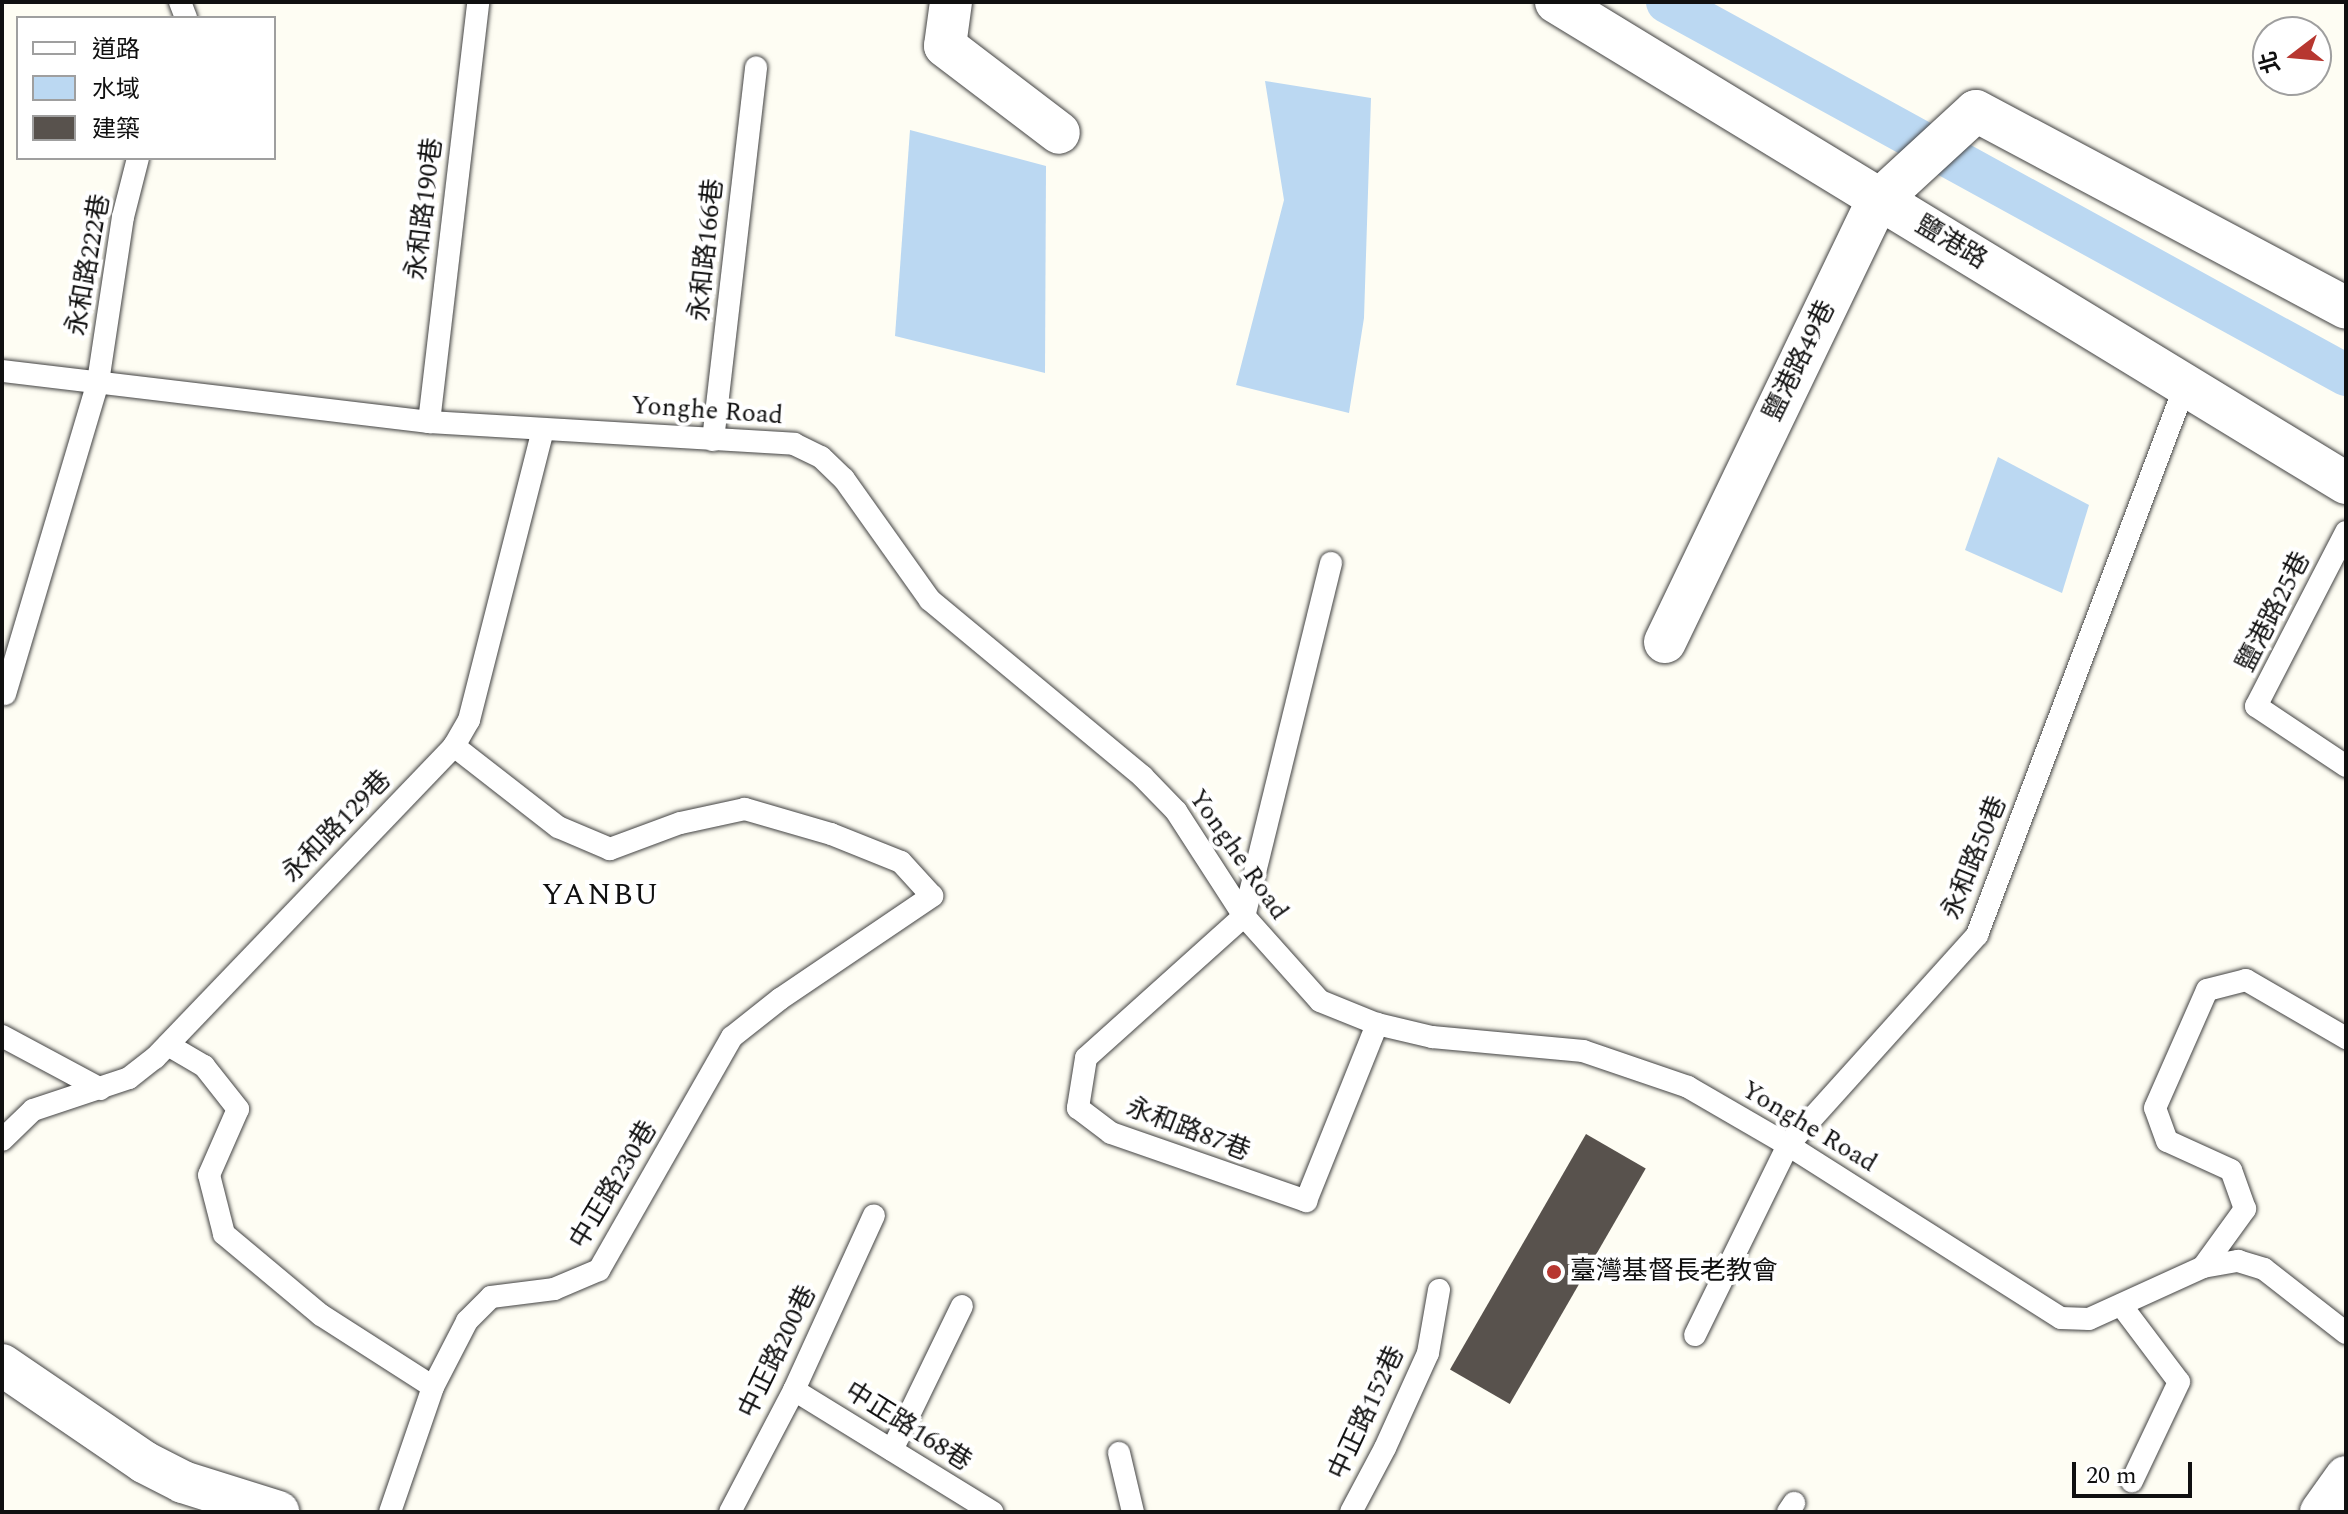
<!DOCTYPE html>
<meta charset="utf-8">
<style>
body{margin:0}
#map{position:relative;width:2348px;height:1514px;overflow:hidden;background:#fefdf3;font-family:Spectral,"Noto Sans TC",serif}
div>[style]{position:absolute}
.water>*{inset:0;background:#bbd8f2}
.canal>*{height:42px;margin:-21px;padding:0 21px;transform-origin:21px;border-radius:21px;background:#bbd8f2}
.building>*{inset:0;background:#58524d;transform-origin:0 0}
.roads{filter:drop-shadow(0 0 2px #434343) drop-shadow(0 0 2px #434343)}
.lane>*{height:22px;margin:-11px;padding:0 11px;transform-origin:11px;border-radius:11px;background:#fff}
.street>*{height:42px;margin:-21px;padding:0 21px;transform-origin:21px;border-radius:21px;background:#fff}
.dots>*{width:22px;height:22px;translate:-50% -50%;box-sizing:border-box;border:4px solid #fff;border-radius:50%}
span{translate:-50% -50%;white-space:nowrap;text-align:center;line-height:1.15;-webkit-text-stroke:8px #fff;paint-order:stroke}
.street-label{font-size:26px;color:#101010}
.poi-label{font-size:26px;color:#101010}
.left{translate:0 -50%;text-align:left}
.quarter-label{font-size:30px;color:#101010;letter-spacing:2px}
.frame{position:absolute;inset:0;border:4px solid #101010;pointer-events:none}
.legend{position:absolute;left:16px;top:16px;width:260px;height:144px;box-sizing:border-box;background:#fff;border:2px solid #9f9f9f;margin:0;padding:10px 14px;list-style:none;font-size:24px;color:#101010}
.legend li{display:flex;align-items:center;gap:16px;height:40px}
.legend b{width:40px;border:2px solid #9f9f9f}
.north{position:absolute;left:2252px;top:16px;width:80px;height:80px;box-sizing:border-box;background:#fff;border:2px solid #9f9f9f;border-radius:50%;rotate:254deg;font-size:22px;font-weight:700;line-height:32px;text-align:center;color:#101010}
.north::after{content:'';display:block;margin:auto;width:28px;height:36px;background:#b73730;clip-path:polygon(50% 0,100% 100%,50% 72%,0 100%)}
.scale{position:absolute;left:2072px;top:1462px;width:120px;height:36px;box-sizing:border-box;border:4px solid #101010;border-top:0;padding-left:10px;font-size:24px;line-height:28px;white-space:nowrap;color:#101010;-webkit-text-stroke:6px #fff;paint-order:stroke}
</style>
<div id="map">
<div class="water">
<i style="clip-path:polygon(1265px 81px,1371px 98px,1364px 318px,1349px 413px,1236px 385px,1284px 200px)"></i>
<i style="clip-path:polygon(910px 130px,1046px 166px,1045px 373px,895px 336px)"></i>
<i style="clip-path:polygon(1998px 457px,2089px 505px,2062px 593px,1965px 550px)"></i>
</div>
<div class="canal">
<i style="left:1667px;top:2px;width:775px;rotate:28.78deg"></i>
</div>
<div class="building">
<i style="left:1586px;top:1134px;width:69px;height:272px;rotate:30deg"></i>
</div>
<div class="roads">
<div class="lane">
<i style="left:180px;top:2px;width:17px;rotate:69deg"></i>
<i style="left:2px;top:371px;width:430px;rotate:6.8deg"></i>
<i style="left:429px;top:422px;width:366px;rotate:3.4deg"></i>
<i style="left:794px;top:444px;width:30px;rotate:26deg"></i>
<i style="left:821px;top:457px;width:32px;rotate:44deg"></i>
<i style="left:844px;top:479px;width:148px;rotate:54.6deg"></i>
<i style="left:930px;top:600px;width:276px;rotate:39.7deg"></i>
<i style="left:1142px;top:776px;width:49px;rotate:45.8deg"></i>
<i style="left:1176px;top:811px;width:125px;rotate:57.1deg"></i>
<i style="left:1244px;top:916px;width:114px;rotate:48.2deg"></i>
<i style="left:1320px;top:1001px;width:61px;rotate:22deg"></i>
<i style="left:1377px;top:1024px;width:57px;rotate:13.3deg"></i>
<i style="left:1432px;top:1037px;width:152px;rotate:5.3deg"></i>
<i style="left:1583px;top:1051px;width:111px;rotate:18.9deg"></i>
<i style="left:1688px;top:1087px;width:116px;rotate:30.1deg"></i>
<i style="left:1788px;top:1145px;width:323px;rotate:32.4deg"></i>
<i style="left:2061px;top:1318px;width:28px;rotate:2deg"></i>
<i style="left:2089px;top:1319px;width:125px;rotate:-24.5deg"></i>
<i style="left:2203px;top:1267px;width:36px;rotate:-10deg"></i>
<i style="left:2238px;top:1261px;width:27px;rotate:17deg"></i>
<i style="left:2264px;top:1269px;width:104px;rotate:38deg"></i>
<i style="left:429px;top:422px;width:423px;rotate:-83.3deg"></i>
<i style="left:713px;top:440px;width:375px;rotate:-83.4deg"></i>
<i style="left:2346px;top:532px;width:196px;rotate:117.3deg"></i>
<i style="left:2256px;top:706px;width:108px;rotate:33.7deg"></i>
<i style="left:1331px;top:563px;width:364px;rotate:103.8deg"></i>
<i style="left:1244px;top:916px;width:212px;rotate:138.1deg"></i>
<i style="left:1086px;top:1058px;width:51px;rotate:99.1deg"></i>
<i style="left:1078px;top:1108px;width:41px;rotate:37.1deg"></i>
<i style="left:1111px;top:1133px;width:207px;rotate:19.2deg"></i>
<i style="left:1306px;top:1201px;width:191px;rotate:-68.1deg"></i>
<i style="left:5px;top:694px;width:326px;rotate:-73.4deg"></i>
<i style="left:98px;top:382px;width:167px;rotate:-81.4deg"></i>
<i style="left:123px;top:217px;width:61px;rotate:-75.7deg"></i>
<i style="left:2px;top:1036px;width:112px;rotate:28.2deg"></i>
<i style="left:168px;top:1045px;width:42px;rotate:30.3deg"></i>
<i style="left:204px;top:1066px;width:55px;rotate:51.7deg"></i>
<i style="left:238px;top:1109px;width:72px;rotate:113.7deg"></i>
<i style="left:209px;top:1175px;width:61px;rotate:75.7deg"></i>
<i style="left:224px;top:1234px;width:126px;rotate:39.9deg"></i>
<i style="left:321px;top:1315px;width:133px;rotate:32.7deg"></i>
<i style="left:2px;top:1140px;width:43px;rotate:-44.1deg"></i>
<i style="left:33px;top:1110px;width:101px;rotate:-18.4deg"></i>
<i style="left:129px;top:1078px;width:33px;rotate:-38deg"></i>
<i style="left:155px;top:1058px;width:432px;rotate:-46.2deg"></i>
<i style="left:454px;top:746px;width:30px;rotate:-60deg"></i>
<i style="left:469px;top:720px;width:300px;rotate:-75.7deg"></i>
<i style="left:2203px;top:1267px;width:72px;rotate:-54.1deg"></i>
<i style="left:2245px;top:1209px;width:41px;rotate:-109.7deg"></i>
<i style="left:2231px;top:1170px;width:70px;rotate:-155.6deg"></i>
<i style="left:2167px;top:1141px;width:35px;rotate:-110deg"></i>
<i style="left:2155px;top:1108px;width:129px;rotate:-66.2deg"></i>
<i style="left:2207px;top:990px;width:40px;rotate:-14.4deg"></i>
<i style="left:2246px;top:980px;width:116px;rotate:30.1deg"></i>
<i style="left:2121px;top:1305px;width:96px;rotate:53deg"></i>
<i style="left:2179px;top:1382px;width:110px;rotate:115.4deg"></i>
<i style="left:1695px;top:1335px;width:212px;rotate:-63.9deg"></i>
<i style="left:1788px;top:1145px;width:283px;rotate:-48deg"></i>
<i style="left:1977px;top:935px;width:587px;rotate:-69.25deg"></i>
<i style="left:794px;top:1390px;width:233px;rotate:31.6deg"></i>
<i style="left:892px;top:1450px;width:160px;rotate:-64.1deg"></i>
<i style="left:1119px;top:1453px;width:61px;rotate:76.7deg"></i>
<i style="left:390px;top:1512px;width:132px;rotate:-71deg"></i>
<i style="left:433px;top:1387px;width:74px;rotate:-62.7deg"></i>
<i style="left:467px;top:1321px;width:34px;rotate:-45deg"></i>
<i style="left:491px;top:1297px;width:64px;rotate:-7.2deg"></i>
<i style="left:554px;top:1289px;width:49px;rotate:-22.9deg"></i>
<i style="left:599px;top:1270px;width:268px;rotate:-60.3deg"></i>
<i style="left:732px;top:1037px;width:61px;rotate:-38.4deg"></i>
<i style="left:780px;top:999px;width:184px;rotate:-34.1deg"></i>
<i style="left:932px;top:896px;width:46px;rotate:-132.4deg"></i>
<i style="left:901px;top:862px;width:75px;rotate:-158.2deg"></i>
<i style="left:831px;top:834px;width:90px;rotate:-163.8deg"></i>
<i style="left:745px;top:809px;width:66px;rotate:167.8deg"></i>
<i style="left:680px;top:823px;width:75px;rotate:159.6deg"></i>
<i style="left:610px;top:849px;width:56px;rotate:-157.1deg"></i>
<i style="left:558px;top:827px;width:132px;rotate:-142.1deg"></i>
<i style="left:730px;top:1512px;width:138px;rotate:-62.3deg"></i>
<i style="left:794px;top:1390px;width:192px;rotate:-65.4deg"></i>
<i style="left:1351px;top:1512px;width:72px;rotate:-62deg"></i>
<i style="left:1385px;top:1448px;width:104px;rotate:-65.6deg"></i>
<i style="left:1428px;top:1353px;width:64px;rotate:-80.1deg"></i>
<i style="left:1788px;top:1512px;width:11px;rotate:-56deg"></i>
</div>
<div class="street">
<i style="left:951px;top:2px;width:44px;rotate:97.8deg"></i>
<i style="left:945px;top:46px;width:143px;rotate:37.3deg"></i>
<i style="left:1556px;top:2px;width:925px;rotate:31.34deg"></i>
<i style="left:1665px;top:642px;width:488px;rotate:-64.3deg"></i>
<i style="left:1877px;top:202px;width:134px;rotate:-42.6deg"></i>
<i style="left:1976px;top:111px;width:419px;rotate:28deg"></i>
<i style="left:2px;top:1365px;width:172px;rotate:34.3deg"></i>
<i style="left:144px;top:1462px;width:44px;rotate:27.1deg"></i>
<i style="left:183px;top:1482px;width:100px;rotate:17.5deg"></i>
<i style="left:2321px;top:1512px;width:43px;rotate:-54.5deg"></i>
</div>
</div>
<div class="dots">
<i style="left:1554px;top:1272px;background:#b73730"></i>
</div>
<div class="street-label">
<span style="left:425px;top:209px;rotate:-83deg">永和路190巷</span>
<span style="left:1951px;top:243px;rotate:31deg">鹽港路</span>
<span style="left:707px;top:250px;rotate:-84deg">永和路166巷</span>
<span style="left:89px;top:265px;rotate:-80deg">永和路222巷</span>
<span style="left:1800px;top:361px;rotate:-64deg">鹽港路49巷</span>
<span style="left:707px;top:411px;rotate:4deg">Yonghe Road</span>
<span style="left:2274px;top:612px;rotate:-63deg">鹽港路25巷</span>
<span style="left:337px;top:827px;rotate:-46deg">永和路129巷</span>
<span style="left:1238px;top:855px;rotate:55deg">Yonghe Road</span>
<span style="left:1975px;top:858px;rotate:-68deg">永和路50巷</span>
<span style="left:1809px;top:1127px;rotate:31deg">Yonghe Road</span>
<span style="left:1188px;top:1130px;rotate:21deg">永和路87巷</span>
<span style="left:614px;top:1185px;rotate:-59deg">中正路230巷</span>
<span style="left:778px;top:1352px;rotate:-64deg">中正路200巷</span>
<span style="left:1367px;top:1413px;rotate:-65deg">中正路152巷</span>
<span style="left:908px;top:1427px;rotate:32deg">中正路168巷</span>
</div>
<div class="poi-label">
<span class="left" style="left:1570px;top:1272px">臺灣基督長老教會</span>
</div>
<div class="quarter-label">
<span style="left:601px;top:895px">YANBU</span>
</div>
<div class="frame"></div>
<ul class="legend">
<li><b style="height:10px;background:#fff"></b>道路</li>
<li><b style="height:22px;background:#bbd8f2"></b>水域</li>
<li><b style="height:22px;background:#58524d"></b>建築</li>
</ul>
<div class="north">北</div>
<div class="scale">20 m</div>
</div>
